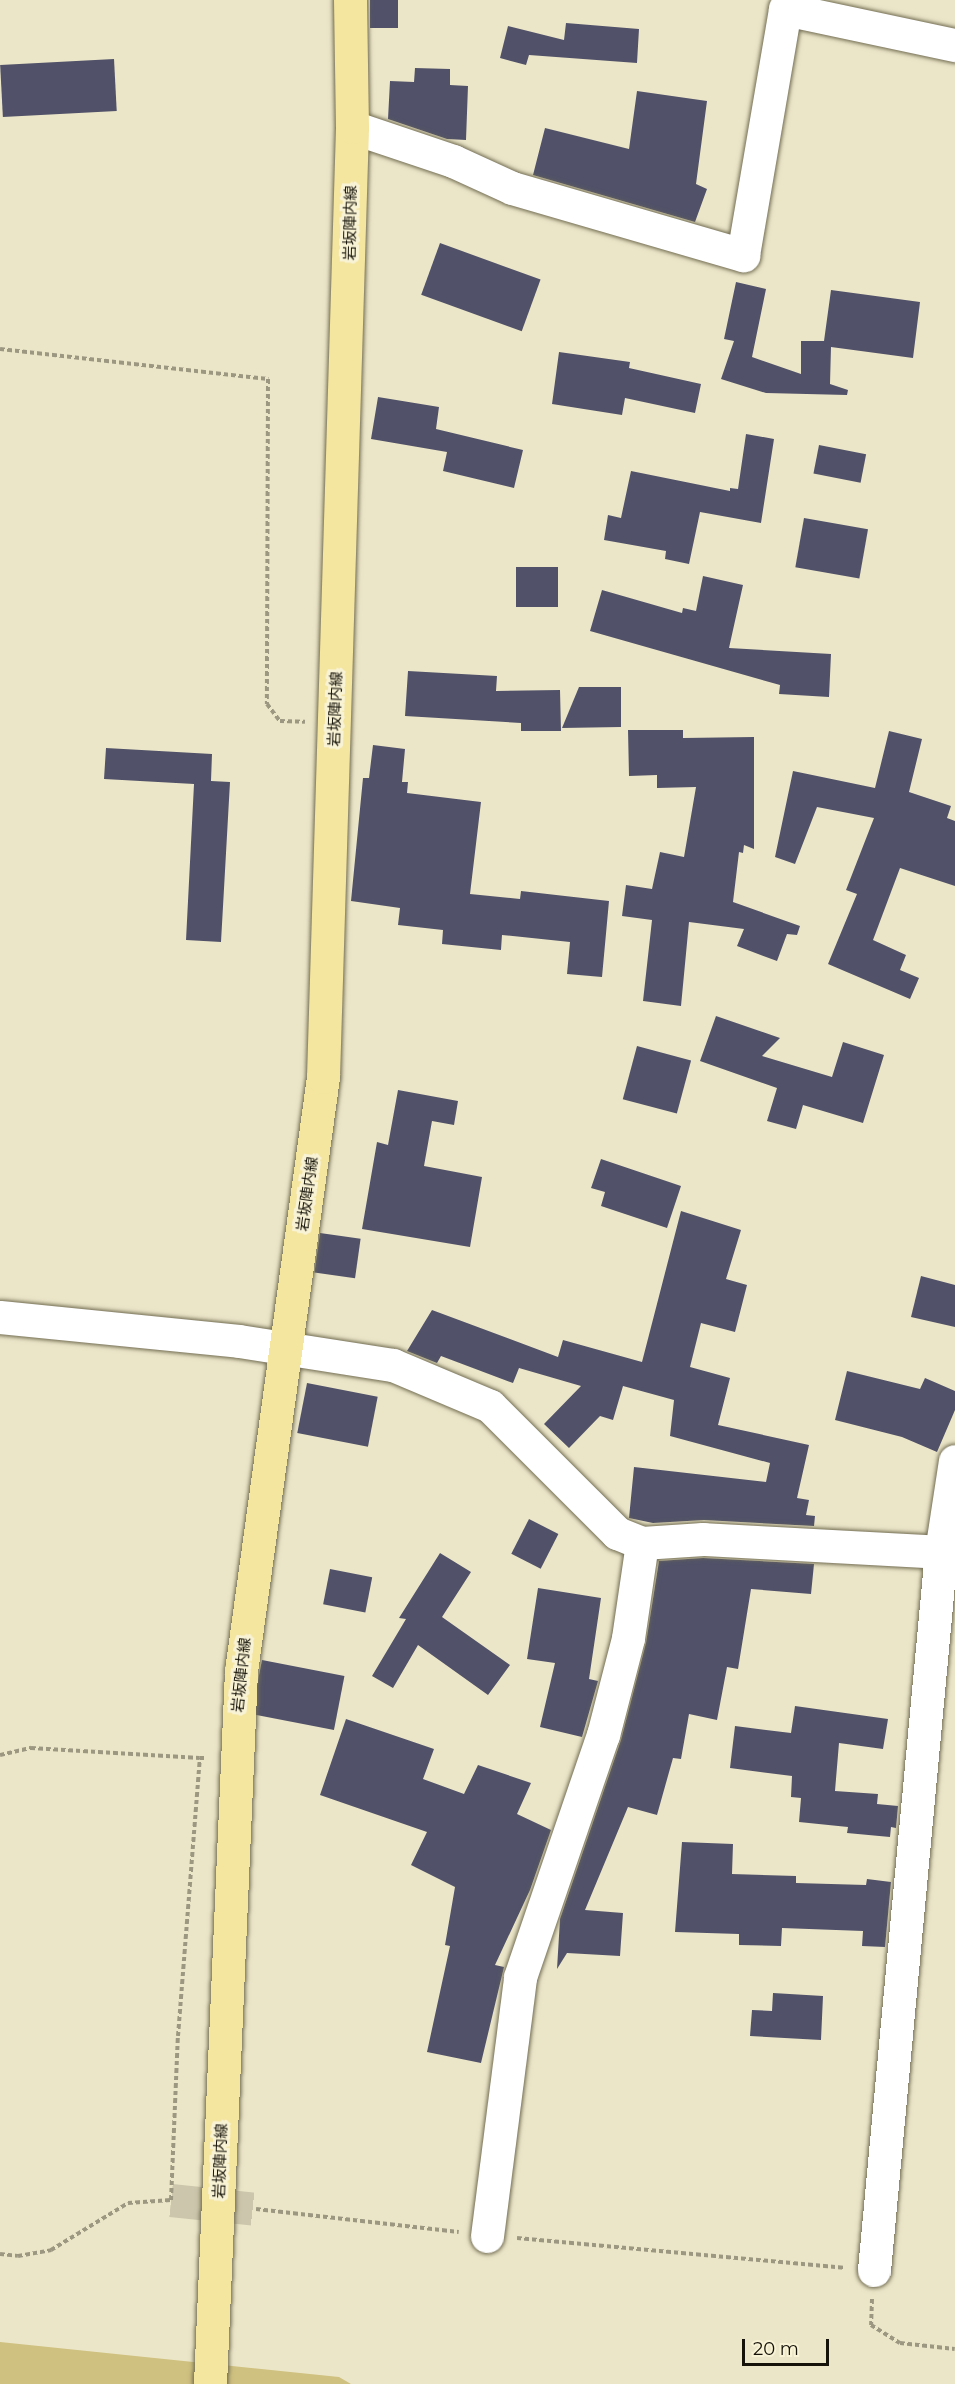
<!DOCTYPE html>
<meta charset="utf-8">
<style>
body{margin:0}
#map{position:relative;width:955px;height:2384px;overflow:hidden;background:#ece6c9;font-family:Montserrat,"Noto Sans JP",sans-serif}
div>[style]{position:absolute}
.water>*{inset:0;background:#cfc17f}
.building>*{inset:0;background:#515269;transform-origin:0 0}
.minor-tunnel>*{height:33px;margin-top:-16.5px;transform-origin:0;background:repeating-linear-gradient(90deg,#ccc6ac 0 33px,transparent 0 49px)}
.path>*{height:4px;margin-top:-2px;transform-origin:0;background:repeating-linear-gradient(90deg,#9c9781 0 4.5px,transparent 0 7.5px)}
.roads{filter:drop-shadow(0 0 2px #726d53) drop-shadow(0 0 2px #726d53)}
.minor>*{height:33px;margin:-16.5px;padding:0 16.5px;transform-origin:16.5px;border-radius:16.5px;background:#fff}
.major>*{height:33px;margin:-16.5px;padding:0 16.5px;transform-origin:16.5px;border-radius:16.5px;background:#f4e59f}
span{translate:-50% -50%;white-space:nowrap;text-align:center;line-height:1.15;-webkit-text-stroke:6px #f9f3d6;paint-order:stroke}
.street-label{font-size:15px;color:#151309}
.scale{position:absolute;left:742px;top:2339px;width:87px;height:27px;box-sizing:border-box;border:3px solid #151309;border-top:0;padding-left:8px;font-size:18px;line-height:21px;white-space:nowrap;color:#151309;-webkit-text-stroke:4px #f9f3d6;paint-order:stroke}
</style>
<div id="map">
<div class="water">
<i style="clip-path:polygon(0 2342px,339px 2377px,351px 2384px,0 2384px)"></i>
</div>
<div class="building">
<i style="left:370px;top:0;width:28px;height:28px"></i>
<i style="clip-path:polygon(566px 23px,639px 29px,637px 63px,529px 55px,526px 65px,500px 58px,508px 26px,564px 40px)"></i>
<i style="left:114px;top:59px;width:52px;height:114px;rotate:87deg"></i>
<i style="clip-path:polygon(415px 68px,450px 69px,450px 85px,468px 86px,466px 140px,447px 139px,388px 119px,390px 81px,414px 82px)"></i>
<i style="clip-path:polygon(637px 91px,707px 101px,696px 184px,707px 189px,695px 222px,533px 175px,545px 128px,629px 149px)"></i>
<i style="left:440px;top:243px;width:107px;height:55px;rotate:20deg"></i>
<i style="clip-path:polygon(736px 282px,766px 289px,752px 357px,801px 374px,801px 341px,824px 341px,831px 290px,920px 302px,913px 358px,831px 347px,830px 384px,848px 390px,847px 395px,766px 393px,721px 379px,734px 341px,724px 339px)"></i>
<i style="clip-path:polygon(559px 352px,630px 362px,629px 368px,701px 384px,695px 413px,625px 398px,622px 415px,552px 404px)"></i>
<i style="clip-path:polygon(378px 397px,439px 407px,436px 429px,523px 450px,514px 488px,443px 471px,447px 452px,371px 439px)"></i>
<i style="clip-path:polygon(746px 434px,774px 439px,761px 523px,700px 512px,689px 564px,665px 559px,666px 551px,604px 540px,608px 515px,621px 518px,631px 471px,730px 491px,730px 488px,738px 489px)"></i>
<i style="left:819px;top:445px;width:48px;height:29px;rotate:11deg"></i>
<i style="left:804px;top:518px;width:65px;height:50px;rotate:10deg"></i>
<i style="left:516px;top:567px;width:42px;height:40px"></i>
<i style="clip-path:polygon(703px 576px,743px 585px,729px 648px,831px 654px,829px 697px,779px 694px,780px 685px,590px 631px,602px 590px,682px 613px,683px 608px,696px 611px)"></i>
<i style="clip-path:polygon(408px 671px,497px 676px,496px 691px,560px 690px,561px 731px,521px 731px,521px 723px,405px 716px)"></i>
<i style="clip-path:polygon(579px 687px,621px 687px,621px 727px,562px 728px)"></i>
<i style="clip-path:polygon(628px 730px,683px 730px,683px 738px,754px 737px,754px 849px,744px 845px,743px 853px,739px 852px,733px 902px,800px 926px,797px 935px,787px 934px,777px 961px,737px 946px,744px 929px,689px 922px,681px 1006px,643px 1001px,652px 920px,622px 916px,626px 885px,652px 889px,660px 852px,684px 857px,696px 787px,657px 788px,657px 775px,629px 776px)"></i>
<i style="clip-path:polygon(889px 731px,922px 739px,909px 792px,951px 806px,947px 818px,955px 821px,955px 886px,900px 868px,873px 940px,906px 955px,900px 970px,919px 978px,910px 999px,828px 964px,857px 894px,846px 890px,874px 818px,817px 807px,795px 864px,775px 857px,793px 771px,875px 788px)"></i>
<i style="clip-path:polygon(373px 745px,405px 749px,402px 782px,408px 782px,407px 793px,481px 802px,470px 894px,520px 899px,521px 891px,609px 901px,602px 977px,567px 974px,570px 942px,502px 935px,501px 950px,442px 944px,443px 930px,398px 925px,400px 908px,351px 901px,363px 778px,369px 778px)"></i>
<i style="clip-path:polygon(106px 748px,212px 754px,211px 781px,230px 782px,221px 942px,186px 940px,194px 784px,104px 779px)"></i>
<i style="clip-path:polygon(716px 1016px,780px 1038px,762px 1056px,832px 1077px,843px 1042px,884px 1055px,863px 1123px,803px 1105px,796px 1129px,767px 1121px,777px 1088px,700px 1061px)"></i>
<i style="left:637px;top:1046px;width:56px;height:55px;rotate:15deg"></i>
<i style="clip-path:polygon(398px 1090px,458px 1101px,454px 1125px,432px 1121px,424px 1166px,482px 1177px,470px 1247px,362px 1229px,377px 1142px,388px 1145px)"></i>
<i style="clip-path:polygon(601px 1159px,681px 1186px,667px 1228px,601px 1206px,605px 1192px,591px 1188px)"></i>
<i style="clip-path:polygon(681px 1211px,741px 1230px,726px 1279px,747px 1285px,735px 1332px,701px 1323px,690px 1367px,730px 1378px,718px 1425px,809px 1445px,797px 1498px,809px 1500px,806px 1515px,815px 1516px,814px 1526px,704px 1520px,653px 1523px,629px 1518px,634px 1467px,766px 1482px,770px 1463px,670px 1436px,674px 1400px,623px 1386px,613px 1420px,600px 1416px,569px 1448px,544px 1424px,581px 1386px,519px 1368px,513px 1383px,441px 1356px,437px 1363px,407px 1351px,432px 1310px,558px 1357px,563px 1340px,642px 1362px)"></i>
<i style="left:320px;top:1233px;width:41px;height:40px;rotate:8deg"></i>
<i style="clip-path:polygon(921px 1276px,955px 1285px,955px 1327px,911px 1317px)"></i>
<i style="clip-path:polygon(847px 1371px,920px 1389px,925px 1378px,955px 1391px,955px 1410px,937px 1452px,902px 1437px,835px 1420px)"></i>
<i style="left:307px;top:1383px;width:72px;height:51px;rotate:11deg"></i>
<i style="left:529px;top:1519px;width:33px;height:39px;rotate:27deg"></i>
<i style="clip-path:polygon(440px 1553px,471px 1572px,442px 1617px,510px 1665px,488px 1695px,418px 1645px,393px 1688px,372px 1676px,406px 1619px,399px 1618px)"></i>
<i style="clip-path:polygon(703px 1558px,814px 1564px,811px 1594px,751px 1589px,738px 1669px,727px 1667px,717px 1720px,689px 1714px,681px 1759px,673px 1758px,657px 1815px,628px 1807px,585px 1910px,623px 1913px,620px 1956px,567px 1953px,557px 1969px,560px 1919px,621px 1740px,646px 1643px,659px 1561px)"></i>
<i style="left:330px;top:1569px;width:43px;height:36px;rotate:11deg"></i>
<i style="clip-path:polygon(538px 1588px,601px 1598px,589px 1679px,598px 1681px,582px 1737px,540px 1727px,555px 1663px,527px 1659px)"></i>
<i style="left:262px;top:1660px;width:84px;height:55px;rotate:11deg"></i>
<i style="clip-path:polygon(795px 1706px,888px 1719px,883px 1749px,839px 1743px,835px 1791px,878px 1794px,877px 1804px,898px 1806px,896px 1828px,891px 1827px,890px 1837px,847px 1833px,848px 1827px,799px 1822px,801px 1798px,791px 1797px,792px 1776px,730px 1768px,735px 1726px,791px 1733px)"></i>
<i style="clip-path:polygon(346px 1719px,434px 1749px,423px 1779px,464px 1794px,478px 1765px,531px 1783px,517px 1814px,551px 1830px,530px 1890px,495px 1965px,504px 1967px,481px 2063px,427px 2052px,450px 1946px,445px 1945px,455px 1887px,411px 1865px,427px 1832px,320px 1795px)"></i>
<i style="clip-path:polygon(682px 1842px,733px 1844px,732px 1874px,796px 1876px,796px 1883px,866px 1885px,867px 1879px,891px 1882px,885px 1947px,862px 1946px,863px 1931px,782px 1928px,781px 1946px,739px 1945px,739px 1934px,675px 1932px)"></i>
<i style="clip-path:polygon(773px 1993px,823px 1996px,821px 2040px,750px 2036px,752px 2010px,772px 2011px)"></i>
</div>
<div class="minor-tunnel">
<i style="left:171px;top:2200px;width:85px;rotate:6deg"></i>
</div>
<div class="path">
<i style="left:0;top:349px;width:270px;rotate:6.4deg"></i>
<i style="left:268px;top:379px;width:325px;rotate:90.2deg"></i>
<i style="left:267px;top:704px;width:21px;rotate:53deg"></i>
<i style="left:280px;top:721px;width:25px;rotate:2deg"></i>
<i style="left:0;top:1755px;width:32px;rotate:-13deg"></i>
<i style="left:31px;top:1748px;width:169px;rotate:3.4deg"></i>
<i style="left:256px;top:2209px;width:204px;rotate:6.5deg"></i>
<i style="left:517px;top:2238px;width:328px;rotate:5.2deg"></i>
<i style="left:0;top:2254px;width:18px;rotate:6deg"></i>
<i style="left:18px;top:2256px;width:34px;rotate:-10deg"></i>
<i style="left:51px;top:2250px;width:90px;rotate:-31.4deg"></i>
<i style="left:128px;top:2203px;width:43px;rotate:-4deg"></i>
<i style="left:171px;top:2200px;width:164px;rotate:-87.6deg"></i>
<i style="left:178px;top:2036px;width:279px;rotate:-85.5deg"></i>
<i style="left:200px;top:1758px;width:7px"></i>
<i style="left:872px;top:2299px;width:26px;rotate:92deg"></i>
<i style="left:871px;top:2325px;width:34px;rotate:32deg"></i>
<i style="left:900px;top:2343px;width:55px;rotate:6.2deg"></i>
</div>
<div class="roads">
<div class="minor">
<i style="left:352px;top:127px;width:107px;rotate:18.6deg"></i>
<i style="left:453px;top:161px;width:65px;rotate:24.6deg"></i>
<i style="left:512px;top:188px;width:241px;rotate:16.2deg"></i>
<i style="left:743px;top:255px;width:250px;rotate:-80.3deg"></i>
<i style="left:785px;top:9px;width:174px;rotate:12deg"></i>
<i style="left:0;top:1317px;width:240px;rotate:5.7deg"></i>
<i style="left:239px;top:1341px;width:156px;rotate:8.9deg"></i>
<i style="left:393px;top:1365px;width:105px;rotate:22.9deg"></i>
<i style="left:490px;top:1406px;width:180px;rotate:45deg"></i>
<i style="left:617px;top:1533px;width:27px;rotate:22deg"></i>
<i style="left:642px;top:1543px;width:61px;rotate:-3.8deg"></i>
<i style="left:703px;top:1539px;width:238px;rotate:3.1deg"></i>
<i style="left:487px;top:2236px;width:261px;rotate:-82.7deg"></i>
<i style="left:520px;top:1977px;width:256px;rotate:-71.1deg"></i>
<i style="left:603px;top:1735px;width:100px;rotate:-75.5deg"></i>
<i style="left:628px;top:1638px;width:96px;rotate:-81.6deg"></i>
<i style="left:874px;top:2270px;width:721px;rotate:-84.67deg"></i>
<i style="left:941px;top:1552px;width:92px;rotate:-81.3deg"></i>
</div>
<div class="major">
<i style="left:210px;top:2384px;width:714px;rotate:-87.51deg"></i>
<i style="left:241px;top:1671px;width:600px;rotate:-82.14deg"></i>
<i style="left:323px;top:1077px;width:950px;rotate:-88.25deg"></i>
<i style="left:352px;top:127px;width:127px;rotate:-90.9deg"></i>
</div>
</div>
<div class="street-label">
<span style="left:350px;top:223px;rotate:-89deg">岩坂陣内線</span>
<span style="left:335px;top:709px;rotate:-88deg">岩坂陣内線</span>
<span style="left:307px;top:1194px;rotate:-82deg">岩坂陣内線</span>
<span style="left:241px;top:1675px;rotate:-84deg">岩坂陣内線</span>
<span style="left:220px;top:2161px;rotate:-88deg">岩坂陣内線</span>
</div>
<div class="scale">20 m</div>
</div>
